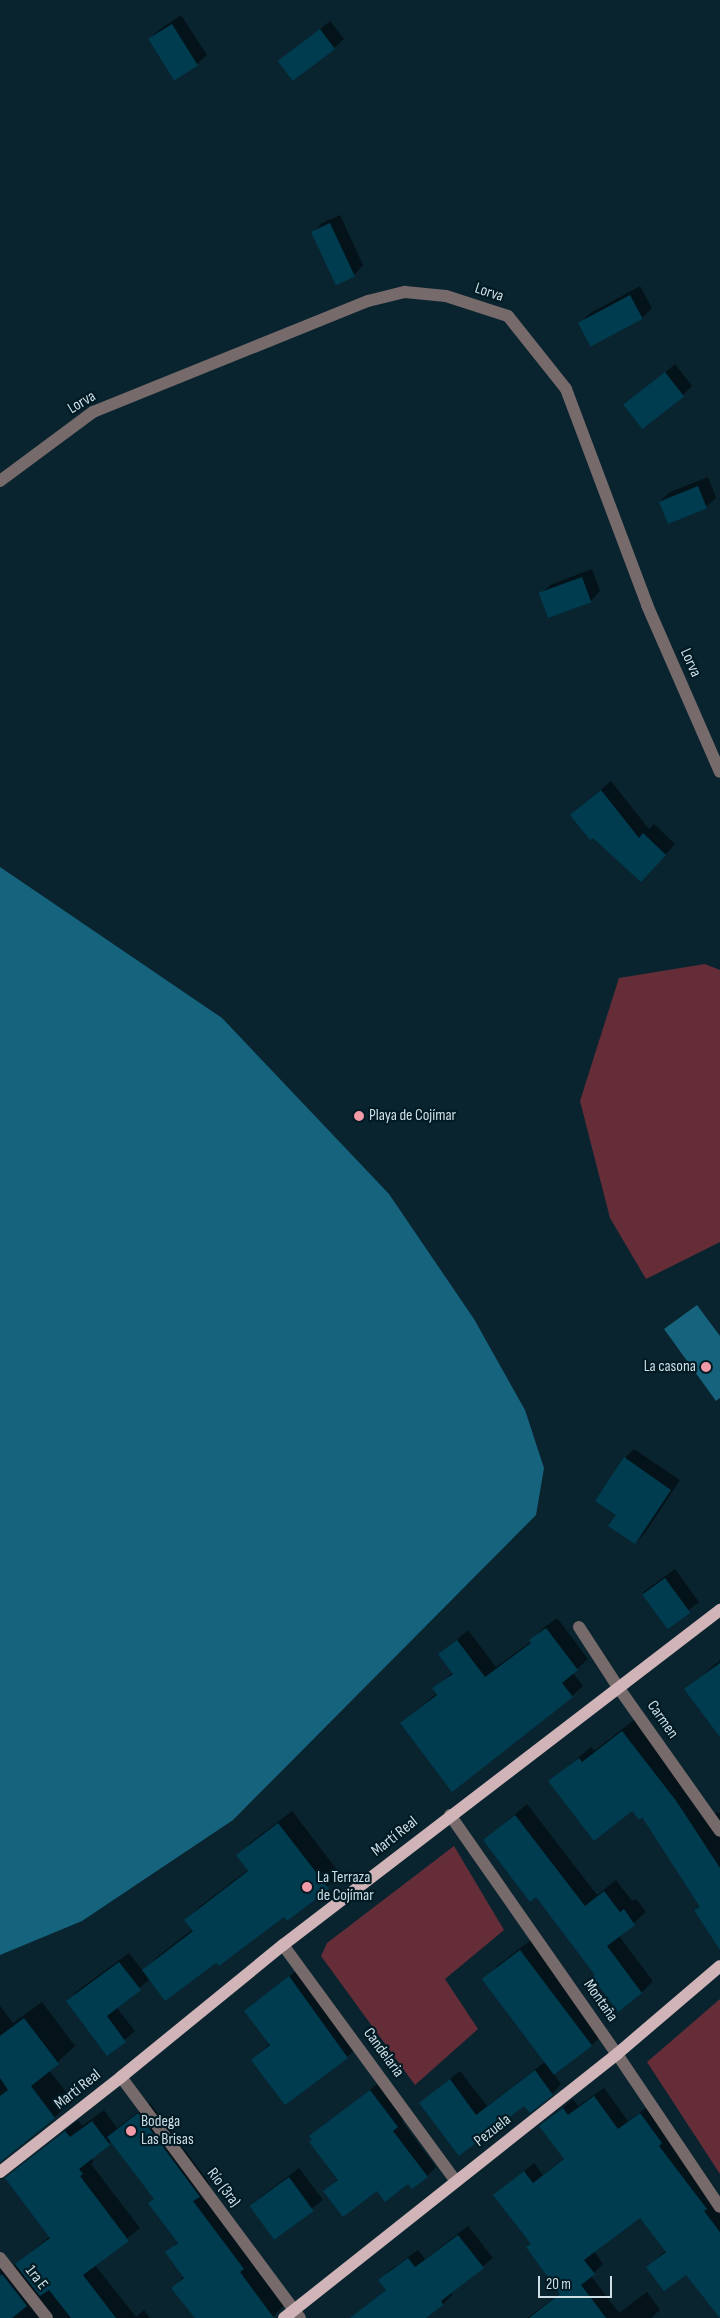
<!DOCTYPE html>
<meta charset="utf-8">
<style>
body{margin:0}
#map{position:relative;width:720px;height:2318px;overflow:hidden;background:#09242f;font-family:"Sofia Sans Condensed",sans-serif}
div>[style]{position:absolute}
.green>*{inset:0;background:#652d37}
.water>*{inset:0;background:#16637d}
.shadow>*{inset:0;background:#0007;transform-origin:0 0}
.building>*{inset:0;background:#003c50;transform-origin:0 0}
.minor>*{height:12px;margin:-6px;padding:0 6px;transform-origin:6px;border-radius:6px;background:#776a6b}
.major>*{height:12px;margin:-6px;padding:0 6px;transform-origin:6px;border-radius:6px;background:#d0b4b7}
.dots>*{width:14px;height:14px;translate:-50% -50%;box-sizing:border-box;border:2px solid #011b25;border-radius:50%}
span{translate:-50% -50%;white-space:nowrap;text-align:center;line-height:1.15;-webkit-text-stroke:4.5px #011b25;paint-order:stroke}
.street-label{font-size:16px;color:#cfdee5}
.poi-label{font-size:16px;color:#cfdee5}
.left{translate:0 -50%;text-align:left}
.right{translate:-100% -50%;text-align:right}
.scale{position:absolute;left:538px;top:2276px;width:74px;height:22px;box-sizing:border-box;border:2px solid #cfdee5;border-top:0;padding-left:6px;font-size:15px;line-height:18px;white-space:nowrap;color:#cfdee5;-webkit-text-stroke:4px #011b25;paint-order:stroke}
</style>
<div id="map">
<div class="green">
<i style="clip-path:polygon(705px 964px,720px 970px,720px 1242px,646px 1279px,610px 1218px,580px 1101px,619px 978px)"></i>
<i style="clip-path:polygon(454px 1846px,504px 1930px,445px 1979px,478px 2029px,415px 2085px,321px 1956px,327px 1943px)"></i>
<i style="clip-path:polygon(720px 1999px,720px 2174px,647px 2062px)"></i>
</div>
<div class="water">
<i style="clip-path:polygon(0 867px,222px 1018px,389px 1194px,474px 1319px,525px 1410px,544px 1468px,536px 1515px,233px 1820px,82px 1921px,0 1955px)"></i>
<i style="clip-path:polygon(697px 1305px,720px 1336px,720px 1398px,716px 1401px,664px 1329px)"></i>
</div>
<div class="shadow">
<i style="clip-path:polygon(181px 15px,207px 55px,197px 64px,149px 39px,159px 30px)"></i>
<i style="clip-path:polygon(330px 21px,344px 39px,334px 48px,280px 62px)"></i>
<i style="clip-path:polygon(340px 215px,363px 265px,354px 275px,313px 232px,322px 223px)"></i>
<i style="clip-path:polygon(640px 286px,652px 308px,642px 318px,580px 323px,589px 314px)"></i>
<i style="clip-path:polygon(675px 364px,692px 386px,683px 395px,625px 406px)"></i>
<i style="clip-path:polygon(708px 477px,716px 498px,706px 507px,660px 501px,670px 492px)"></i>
<i style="clip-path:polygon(592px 569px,600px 591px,591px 601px,549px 616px,541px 594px,550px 585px)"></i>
<i style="clip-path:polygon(611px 781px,649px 829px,654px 824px,675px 844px,650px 871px,571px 815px)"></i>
<i style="clip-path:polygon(634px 1449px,680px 1480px,645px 1533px,635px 1543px,618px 1514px,625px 1458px)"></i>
<i style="left:675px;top:1569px;width:41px;height:40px;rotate:54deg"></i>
<i style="clip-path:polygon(557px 1618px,588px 1659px,573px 1673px,583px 1686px,572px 1696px,402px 1723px,437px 1693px,434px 1689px,453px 1672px,440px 1654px,468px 1630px,496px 1667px,532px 1641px,542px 1629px)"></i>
<i style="clip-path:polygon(720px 1660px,720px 1735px,686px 1690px)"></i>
<i style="clip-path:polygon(634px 1720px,707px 1819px,717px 1812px,718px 1814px,720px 1812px,720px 1942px,696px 1911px,701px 1905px,642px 1815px,633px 1809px,550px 1781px,591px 1747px,594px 1751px)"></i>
<i style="clip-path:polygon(527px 1804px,597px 1895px,616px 1880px,632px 1901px,636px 1899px,646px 1912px,619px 1936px,653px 1981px,642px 1992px,596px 1974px,537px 1895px,485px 1840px)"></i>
<i style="clip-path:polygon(292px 1811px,341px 1875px,287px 1919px,284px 1915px,217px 1961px,150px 1979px,116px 2007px,135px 2031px,107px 2054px,67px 2001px,77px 1991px,129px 1953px,143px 1971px,157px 1957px,193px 1929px,186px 1920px,199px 1907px,249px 1869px,238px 1855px,251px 1842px)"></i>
<i style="clip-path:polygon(535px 1937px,606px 2031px,592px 2045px,554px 2074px,561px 2084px,552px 2094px,524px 2104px,460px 2155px,421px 2103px,460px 2071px,487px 2106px,546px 2061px,484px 1979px,498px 1965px)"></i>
<i style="clip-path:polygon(302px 1966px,359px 2045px,347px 2057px,253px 2060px,270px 2043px,246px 2011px)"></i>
<i style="clip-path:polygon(42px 2002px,75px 2046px,49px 2070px,72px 2100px,55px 2117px,0 2160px,0 2006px,13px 2023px)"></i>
<i style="clip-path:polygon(380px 2082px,406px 2117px,402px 2121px,436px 2167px,427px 2176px,377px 2190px,325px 2191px,338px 2179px,311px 2137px)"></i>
<i style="clip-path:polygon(604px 2088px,628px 2121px,650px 2105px,720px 2210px,720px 2309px,716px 2312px,686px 2273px,648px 2267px,666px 2250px,640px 2216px,594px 2251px,603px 2264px,591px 2276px,619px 2313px,647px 2292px,660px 2310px,651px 2318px,527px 2318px,561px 2293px,528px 2247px,532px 2243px,495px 2195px,534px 2163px,543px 2175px,565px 2158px,541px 2126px,573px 2099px,578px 2106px)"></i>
<i style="clip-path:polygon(150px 2103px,210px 2184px,205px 2190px,284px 2305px,272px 2318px,196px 2318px,173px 2288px,184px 2276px,167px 2253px,178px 2241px,155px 2199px,112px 2141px,91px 2158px,94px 2161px,91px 2164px,140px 2228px,95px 2265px,136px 2317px,144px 2310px,150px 2318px,1px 2318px,0 2255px,10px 2267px,15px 2264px,16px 2265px,50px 2236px,7px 2178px,78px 2120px,82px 2126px,104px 2110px,117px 2128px)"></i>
<i style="left:299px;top:2168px;width:40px;height:61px;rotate:53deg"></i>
<i style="clip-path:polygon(468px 2226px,493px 2258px,451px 2292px,452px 2295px,443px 2304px,424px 2318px,351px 2318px,387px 2289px,380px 2281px,389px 2271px,418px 2250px,425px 2259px)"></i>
</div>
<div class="building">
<i style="left:172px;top:24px;width:49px;height:28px;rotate:58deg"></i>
<i style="left:320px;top:29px;width:25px;height:53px;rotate:53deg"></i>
<i style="left:330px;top:223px;width:59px;height:21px;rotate:65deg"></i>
<i style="left:630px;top:295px;width:27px;height:59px;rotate:62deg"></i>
<i style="left:665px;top:372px;width:31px;height:53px;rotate:52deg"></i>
<i style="left:698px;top:486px;width:24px;height:42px;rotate:68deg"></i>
<i style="left:582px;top:577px;width:27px;height:46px;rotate:70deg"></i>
<i style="clip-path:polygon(601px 790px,639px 838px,643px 833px,666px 855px,641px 882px,593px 838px,590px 840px,570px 815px)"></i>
<i style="clip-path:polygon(624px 1457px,671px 1490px,635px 1544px,608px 1526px,616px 1515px,595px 1501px)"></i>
<i style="left:665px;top:1578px;width:43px;height:28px;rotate:54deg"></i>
<i style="clip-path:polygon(546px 1628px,578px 1670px,562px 1683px,573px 1697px,452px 1792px,400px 1723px,437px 1695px,432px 1688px,453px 1674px,438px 1654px,457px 1640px,485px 1677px,531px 1643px,529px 1640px)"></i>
<i style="clip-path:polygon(720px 1663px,720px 1737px,684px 1689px)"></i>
<i style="clip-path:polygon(622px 1731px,677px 1802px,720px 1868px,720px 1950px,694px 1910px,700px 1907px,642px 1817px,639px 1820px,632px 1811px,594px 1841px,548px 1781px,579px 1758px,582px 1762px)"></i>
<i style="clip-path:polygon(515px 1815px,585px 1906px,604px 1891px,620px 1912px,624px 1909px,635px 1925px,607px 1946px,642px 1993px,618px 2012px,592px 1977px,595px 1975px,536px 1897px,530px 1902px,483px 1840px)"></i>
<i style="clip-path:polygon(278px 1823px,329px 1889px,287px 1921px,284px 1917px,219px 1966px,216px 1963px,165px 2001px,142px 1970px,193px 1931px,184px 1920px,248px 1871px,236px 1855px)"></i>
<i style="left:520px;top:1950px;width:120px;height:48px;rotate:53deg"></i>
<i style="clip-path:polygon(119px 1962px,141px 1990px,107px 2016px,126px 2042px,107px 2056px,66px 2001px)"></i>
<i style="clip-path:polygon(289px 1976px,348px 2058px,285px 2105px,251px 2060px,270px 2045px,244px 2011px)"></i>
<i style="clip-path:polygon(24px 2018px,59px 2064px,31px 2086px,55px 2118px,0 2162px,0 2096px,8px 2090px,0 2078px,0 2036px)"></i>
<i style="clip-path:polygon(535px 2070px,553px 2095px,530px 2113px,524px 2106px,459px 2156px,419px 2103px,450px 2079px,476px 2115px)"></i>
<i style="clip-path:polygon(370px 2090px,398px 2127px,393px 2131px,428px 2177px,412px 2189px,408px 2184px,385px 2202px,377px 2191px,343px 2217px,323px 2191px,338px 2180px,309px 2142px,312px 2140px,309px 2136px)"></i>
<i style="clip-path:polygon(594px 2096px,618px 2129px,640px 2113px,662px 2143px,659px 2146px,707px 2209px,704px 2211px,720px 2232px,720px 2318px,686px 2275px,664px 2291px,646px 2267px,666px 2252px,640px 2218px,584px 2260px,595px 2274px,581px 2285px,606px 2318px,529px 2318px,560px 2294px,526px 2247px,531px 2244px,493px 2195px,524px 2171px,533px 2183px,564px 2159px,539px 2126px,563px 2108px,568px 2115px)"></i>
<i style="clip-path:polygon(138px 2113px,200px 2197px,193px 2201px,244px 2269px,240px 2272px,274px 2318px,195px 2318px,171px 2288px,184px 2278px,165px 2252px,178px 2243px,148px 2203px,154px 2199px,107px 2137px)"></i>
<i style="clip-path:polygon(92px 2121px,110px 2145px,79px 2169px,83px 2174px,80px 2176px,129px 2241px,83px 2275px,116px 2318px,71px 2318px,49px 2290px,40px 2296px,15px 2264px,50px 2238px,5px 2178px,65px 2131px,70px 2137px)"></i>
<i style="left:289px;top:2177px;width:42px;height:49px;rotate:54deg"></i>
<i style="clip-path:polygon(458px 2235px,484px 2268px,441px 2301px,443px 2305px,426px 2318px,350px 2318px,386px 2290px,378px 2280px,408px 2258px,415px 2267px)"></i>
<i style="clip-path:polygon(2px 2274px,27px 2306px,12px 2318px,0 2318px,0 2276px)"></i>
</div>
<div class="minor">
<i style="left:0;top:481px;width:116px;rotate:-36.6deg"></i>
<i style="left:93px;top:412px;width:297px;rotate:-22deg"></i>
<i style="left:368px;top:301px;width:38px;rotate:-14deg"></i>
<i style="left:405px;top:292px;width:41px;rotate:5.6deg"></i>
<i style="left:446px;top:296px;width:65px;rotate:17.9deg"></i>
<i style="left:508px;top:316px;width:93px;rotate:51.5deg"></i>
<i style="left:566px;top:389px;width:231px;rotate:69.4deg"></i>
<i style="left:647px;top:605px;width:182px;rotate:66.4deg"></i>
<i style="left:579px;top:1627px;width:72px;rotate:57deg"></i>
<i style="left:618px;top:1687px;width:176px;rotate:54.7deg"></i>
<i style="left:450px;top:1815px;width:292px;rotate:55.1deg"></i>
<i style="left:617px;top:2054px;width:184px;rotate:56.1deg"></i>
<i style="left:283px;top:1945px;width:293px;rotate:53.8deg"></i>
<i style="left:121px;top:2077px;width:300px;rotate:53.4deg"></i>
<i style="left:0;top:2258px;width:76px;rotate:51.9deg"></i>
</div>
<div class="major">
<i style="left:0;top:2172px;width:154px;rotate:-38.1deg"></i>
<i style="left:121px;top:2077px;width:209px;rotate:-39.2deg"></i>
<i style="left:283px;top:1945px;width:551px;rotate:-37.47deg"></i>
<i style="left:284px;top:2318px;width:425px;rotate:-38.4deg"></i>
<i style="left:617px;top:2054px;width:135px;rotate:-40.5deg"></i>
</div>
<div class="dots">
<i style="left:359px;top:1116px;background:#f39aa7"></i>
<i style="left:706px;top:1367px;background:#f39aa7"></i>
<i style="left:307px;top:1887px;background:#f39aa7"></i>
<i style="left:131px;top:2131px;background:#f39aa7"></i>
</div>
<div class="street-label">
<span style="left:489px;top:293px;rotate:18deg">Lorva</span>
<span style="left:82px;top:403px;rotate:-31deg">Lorva</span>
<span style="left:690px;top:663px;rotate:66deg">Lorva</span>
<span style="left:662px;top:1720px;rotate:55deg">Carmen</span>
<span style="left:395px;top:1837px;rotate:-38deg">Martí Real</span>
<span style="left:600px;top:2001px;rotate:55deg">Montaña</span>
<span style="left:383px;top:2053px;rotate:54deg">Candelaria</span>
<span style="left:78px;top:2090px;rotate:-38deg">Martí Real</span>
<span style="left:493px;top:2131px;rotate:-38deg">Pezuela</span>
<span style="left:223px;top:2188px;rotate:53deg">Río (3ra)</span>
<span style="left:36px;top:2278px;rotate:52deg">1ra E</span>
</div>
<div class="poi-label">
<span class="left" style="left:369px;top:1116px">Playa de Cojímar</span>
<span class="right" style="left:696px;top:1367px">La casona</span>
<span class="left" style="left:317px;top:1887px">La Terraza<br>de Cojímar</span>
<span class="left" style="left:141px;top:2131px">Bodega<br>Las Brisas</span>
</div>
<div class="scale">20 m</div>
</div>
